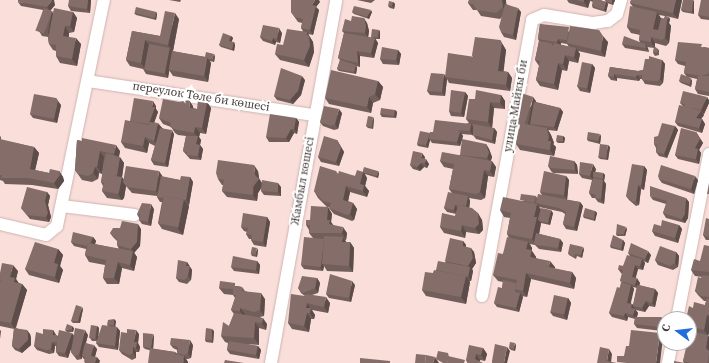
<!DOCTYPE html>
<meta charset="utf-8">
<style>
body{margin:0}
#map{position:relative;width:709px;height:363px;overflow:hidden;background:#fadeda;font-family:"Source Serif 4",serif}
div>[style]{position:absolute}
.roads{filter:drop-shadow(0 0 1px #cdb3af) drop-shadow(0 0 1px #cdb3af)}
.street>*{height:12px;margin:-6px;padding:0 6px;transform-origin:6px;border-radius:6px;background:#fff}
.wall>*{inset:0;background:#725f5b}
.shaded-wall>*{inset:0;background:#5d4d4a}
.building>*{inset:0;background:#856e6a;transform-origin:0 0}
span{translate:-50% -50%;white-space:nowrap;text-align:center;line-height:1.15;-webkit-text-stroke:4px #fff;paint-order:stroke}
.street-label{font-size:12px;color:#433937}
.north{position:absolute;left:657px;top:311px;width:40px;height:40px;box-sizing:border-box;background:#fff;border:1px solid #b4b0af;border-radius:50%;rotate:285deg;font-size:11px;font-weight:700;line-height:16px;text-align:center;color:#433937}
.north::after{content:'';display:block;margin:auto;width:14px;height:18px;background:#206ed9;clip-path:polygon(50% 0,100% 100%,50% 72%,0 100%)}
</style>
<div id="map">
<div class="roads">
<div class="street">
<i style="left:88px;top:81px;width:229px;rotate:8.6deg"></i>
<i style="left:62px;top:206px;width:73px;rotate:7.1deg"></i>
<i style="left:0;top:224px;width:47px;rotate:13.4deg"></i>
<i style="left:46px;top:235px;width:14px;rotate:-39deg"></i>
<i style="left:57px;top:226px;width:231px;rotate:-78.3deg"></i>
<i style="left:482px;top:296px;width:280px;rotate:-79.7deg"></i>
<i style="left:532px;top:20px;width:13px;rotate:-23deg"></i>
<i style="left:544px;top:15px;width:50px;rotate:9.3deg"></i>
<i style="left:593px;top:23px;width:15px;rotate:-8deg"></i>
<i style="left:608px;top:21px;width:11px;rotate:-38deg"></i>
<i style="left:617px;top:14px;width:15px;rotate:-74deg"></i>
<i style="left:677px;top:319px;width:168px;rotate:-79deg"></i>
<i style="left:271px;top:363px;width:369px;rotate:-79.8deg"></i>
<i style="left:668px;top:363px;width:20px;rotate:-79deg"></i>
</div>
</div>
<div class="wall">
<i style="clip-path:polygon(91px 0,90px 13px,71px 11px,68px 6px)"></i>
<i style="clip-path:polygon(169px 0,181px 0,180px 2px)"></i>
<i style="clip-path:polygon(357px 0,375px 0,371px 3px)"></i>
<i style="clip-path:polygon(469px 0,506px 0,506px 4px,521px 12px,516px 40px,504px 37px,501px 32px,502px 17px,500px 19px,481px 16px,477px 10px,473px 10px,468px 3px)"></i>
<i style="clip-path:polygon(567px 0,600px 0,606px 2px,605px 0,615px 0,613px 5px,607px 3px,608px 4px,606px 12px,593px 8px,592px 6px,593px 2px,590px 1px,588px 8px,569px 3px)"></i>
<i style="clip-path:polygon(evenodd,631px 0,682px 0,678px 19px,666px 16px,670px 19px,669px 23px,671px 26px,669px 43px,666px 46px,655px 43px,655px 47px,659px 50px,659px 55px,655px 56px,653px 53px,654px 48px,647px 47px,649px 52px,625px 48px,622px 44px,640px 42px,639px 40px,640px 35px,631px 33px,627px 27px,633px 7px,630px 3px,631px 0,659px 15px,665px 16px,664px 19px,661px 18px,659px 15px)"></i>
<i style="clip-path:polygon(709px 0,709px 20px,701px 19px,698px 15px)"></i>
<i style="clip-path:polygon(694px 1px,694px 14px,683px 12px,681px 10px)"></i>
<i style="clip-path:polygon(18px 2px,55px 5px,50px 11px,53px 13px,73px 12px,77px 18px,74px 32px,69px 33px,69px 37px,81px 44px,77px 66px,60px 63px,56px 56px,56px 51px,53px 50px,49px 44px,48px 37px,42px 36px,39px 31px,43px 10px,21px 6px)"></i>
<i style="clip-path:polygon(320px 2px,316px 7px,319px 10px,313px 35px,308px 34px,313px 42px,314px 52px,309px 67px,280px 60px,275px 54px,303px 31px,301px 28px,302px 23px,298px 22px,291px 12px)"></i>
<i style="clip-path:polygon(393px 2px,395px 4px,394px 9px,390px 8px,388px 6px)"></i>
<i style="clip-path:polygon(156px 12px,157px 14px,156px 20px,136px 15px,134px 13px)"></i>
<i style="clip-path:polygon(352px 12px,372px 12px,369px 19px,354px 14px)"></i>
<i style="clip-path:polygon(179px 19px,173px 51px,172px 51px,205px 57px,215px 56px,214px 62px,209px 61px,211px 63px,208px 82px,173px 76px,169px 70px,168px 78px,146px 74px,143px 69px,130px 66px,126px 60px,132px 31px,160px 36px)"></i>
<i style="clip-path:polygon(351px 21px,367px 23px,369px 31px,368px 37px,372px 38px,371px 37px,379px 30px,380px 32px,380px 39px,375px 39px,378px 43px,374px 58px,360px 56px,360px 67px,356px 66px,357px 68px,356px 74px,339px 71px,337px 69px,340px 60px,338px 58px,344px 33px,342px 31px)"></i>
<i style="clip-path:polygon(evenodd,540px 24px,608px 42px,605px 57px,578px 51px,580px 54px,578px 63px,569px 61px,567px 71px,562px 70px,558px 90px,540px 86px,536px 80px,539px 66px,535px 60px,539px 41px,538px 39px,540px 24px,561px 43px,567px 44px,569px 47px,561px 45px,561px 43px)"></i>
<i style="clip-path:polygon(282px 33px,280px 43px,276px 42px,275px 45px,263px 41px,260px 37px)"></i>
<i style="clip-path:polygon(231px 36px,233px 38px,231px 42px,234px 42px,235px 45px,234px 51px,221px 47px,219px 45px)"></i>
<i style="clip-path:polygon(500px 40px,506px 50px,503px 71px,508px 72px,512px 78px,510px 91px,449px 83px,447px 79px,445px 96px,430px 95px,427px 91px,445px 76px,473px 57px,472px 55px)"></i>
<i style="clip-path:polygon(704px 47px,709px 48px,709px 96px,698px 94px,695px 89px,697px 79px,688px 77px,692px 81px,691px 87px,681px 83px,679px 81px,687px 77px,684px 73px,685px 66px,678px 64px,675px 60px)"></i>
<i style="clip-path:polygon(398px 50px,401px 54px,399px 65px,383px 64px,380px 59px)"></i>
<i style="clip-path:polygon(662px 60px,665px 64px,663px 83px,660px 86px,645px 84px,642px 79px,640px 79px,639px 81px,617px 78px,617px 81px,611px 80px,608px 76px,610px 67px,638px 71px,643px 70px)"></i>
<i style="clip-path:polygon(592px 64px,595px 68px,590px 93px,580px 91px,577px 86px)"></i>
<i style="clip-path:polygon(305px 80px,301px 95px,293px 104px,277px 100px,274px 96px)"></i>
<i style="clip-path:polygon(378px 81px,383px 87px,380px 100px,373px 103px,371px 113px,329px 104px,325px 98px)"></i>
<i style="clip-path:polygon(465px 92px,468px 96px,464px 117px,451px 116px,449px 111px)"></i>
<i style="clip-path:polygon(501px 95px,505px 101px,505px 109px,494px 108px,492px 128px,494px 128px,497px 132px,495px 144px,476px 139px,473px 135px,462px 134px,463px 136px,460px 146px,432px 143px,430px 140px,428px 148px,418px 146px,417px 144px,430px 133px,469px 123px,466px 119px,475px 99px)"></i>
<i style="clip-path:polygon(709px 100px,709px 103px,704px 114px,703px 114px,704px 115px,701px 119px,702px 119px,705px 124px,702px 133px,678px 126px,675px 122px,683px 106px,680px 103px)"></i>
<i style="clip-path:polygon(536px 101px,536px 102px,560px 108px,563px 112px,557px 131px,548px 130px,551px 135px,554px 143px,553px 144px,556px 147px,554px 156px,520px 150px,516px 144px,520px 126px,518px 126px,515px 122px)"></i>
<i style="clip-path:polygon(207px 102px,211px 108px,206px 134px,200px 133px,199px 137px,201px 140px,200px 145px,203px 149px,201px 160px,190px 159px,183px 151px,186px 136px,178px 135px,175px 133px,171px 127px,163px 124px,159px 118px,193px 106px,193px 108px,197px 109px)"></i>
<i style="clip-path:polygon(61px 105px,57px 123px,33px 118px,30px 114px)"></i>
<i style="clip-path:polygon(156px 106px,156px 109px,158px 112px,154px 122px,162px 128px,174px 134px,168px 167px,154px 165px,151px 160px,155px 146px,149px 143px,147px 153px,125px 148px,121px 142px,130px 121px)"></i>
<i style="clip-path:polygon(395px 110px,397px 112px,396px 118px,382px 117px,380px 114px)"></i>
<i style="clip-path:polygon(342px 113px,338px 129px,334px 130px,323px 126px,320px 122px)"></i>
<i style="clip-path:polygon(296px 118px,299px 122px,297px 134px,294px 133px,289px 142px,269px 142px,266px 137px)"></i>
<i style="clip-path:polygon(374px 119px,373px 129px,368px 128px,366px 126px)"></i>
<i style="clip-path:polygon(675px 126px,678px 130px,667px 158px,659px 156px,656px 152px,656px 148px,654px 144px,658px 136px)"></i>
<i style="clip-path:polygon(696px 132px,703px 143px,699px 150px,701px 153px,699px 164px,678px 159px,675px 155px)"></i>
<i style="clip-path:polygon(0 136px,1px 137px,1px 140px,34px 147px,39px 153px,35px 170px,49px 173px,59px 171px,63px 177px,64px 181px,58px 189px,32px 185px,5px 184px,3px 181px,0 180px)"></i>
<i style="clip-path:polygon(563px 136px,565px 138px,564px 143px,558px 143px,556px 141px)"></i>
<i style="clip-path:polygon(601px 136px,600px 144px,588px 141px,587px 139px)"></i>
<i style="clip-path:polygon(77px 140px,120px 151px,119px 157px,124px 163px,122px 177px,124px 180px,163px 177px,180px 180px,190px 177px,193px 182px,189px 205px,188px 204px,189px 206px,183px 235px,162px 229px,158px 223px,162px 202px,160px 202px,157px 197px,157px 196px,132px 193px,126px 186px,124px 198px,122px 200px,107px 198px,102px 191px,103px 186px,101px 182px,105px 157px,102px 174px,99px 173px,98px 179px,92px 182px,82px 180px,75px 170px)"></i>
<i style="clip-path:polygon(337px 140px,344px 152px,339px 166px,321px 162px,318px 157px)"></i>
<i style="clip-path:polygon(486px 144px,489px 149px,492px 157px,491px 161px,496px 167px,494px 177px,488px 176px,485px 198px,481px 200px,469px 198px,470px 201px,469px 208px,482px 220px,483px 230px,479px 234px,466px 232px,465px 238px,444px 233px,440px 227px,455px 216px,456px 214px,447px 212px,444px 208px,452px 193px,449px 189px,453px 169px,444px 167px,440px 161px,460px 155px)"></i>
<i style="clip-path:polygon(610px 147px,608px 160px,600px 159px,598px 157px)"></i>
<i style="clip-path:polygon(425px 157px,424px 159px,429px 164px,427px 168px,424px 167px,420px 171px,413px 169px,410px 165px)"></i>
<i style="clip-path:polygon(574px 161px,577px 165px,578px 174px,553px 173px,551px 171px,548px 166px)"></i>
<i style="clip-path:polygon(644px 166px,647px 170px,644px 190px,641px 189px,639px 205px,636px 206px,629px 200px,626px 196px)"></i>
<i style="clip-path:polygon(596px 169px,595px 172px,603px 173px,605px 175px,604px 181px,606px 184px,604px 204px,598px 202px,595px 198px,592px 198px,589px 193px,592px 180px,582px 178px,579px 174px)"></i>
<i style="clip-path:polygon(258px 171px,259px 178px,262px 183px,281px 187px,281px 196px,264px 195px,261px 191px,262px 187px,258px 193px,257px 201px,227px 197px,222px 191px,223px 185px,222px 185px,218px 179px)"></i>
<i style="clip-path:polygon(362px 172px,379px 173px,378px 178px,365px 174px,367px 178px,365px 186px,369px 191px,367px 197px,350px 192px,348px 201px,353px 203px,357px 209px,354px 220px,352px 221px,334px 214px,329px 208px,330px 207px,327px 207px,318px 198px,314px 191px,338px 174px,355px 176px)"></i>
<i style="clip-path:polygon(566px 176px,569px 180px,567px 200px,580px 202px,583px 206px,577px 231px,566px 229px,563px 224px,565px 214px,562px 212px,539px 207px,541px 209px,553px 213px,550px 225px,541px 223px,539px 234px,560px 239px,563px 243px,561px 252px,539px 249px,535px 245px,530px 244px,532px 248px,532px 251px,536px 257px,536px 258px,555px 267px,554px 269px,572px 272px,576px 278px,574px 289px,531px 279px,527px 297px,522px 296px,523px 297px,519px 312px,497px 307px,494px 303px,502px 288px,503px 282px,498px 281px,493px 275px,503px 254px,509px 238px,507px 234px,510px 218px,504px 217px,500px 210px,536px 196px,537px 198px,542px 195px,540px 192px)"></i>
<i style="clip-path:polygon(659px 179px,698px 180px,694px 194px,662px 183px)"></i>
<i style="clip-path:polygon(47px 192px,50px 196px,48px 205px,51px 217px,49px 222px,30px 219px,21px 208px)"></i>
<i style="clip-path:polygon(650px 196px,689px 202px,688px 218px,685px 223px,666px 218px,663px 213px,666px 204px,653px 200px)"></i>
<i style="clip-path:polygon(328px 207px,332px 214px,331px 222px,333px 225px,347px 233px,346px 240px,345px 240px,346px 242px,350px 242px,354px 248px,353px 272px,327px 271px,324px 266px,323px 271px,304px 269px,301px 265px,313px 238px,309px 233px,309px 230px,306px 225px,310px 220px)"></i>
<i style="clip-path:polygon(154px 209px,151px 226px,142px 224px,139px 220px,139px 218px,137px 214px)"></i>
<i style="clip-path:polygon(595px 211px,597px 213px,595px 221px,584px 218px,583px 216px)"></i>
<i style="clip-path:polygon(267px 217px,270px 222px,266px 247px,254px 245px,251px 240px,251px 239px,249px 239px,246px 234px,247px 232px,244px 231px,241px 227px)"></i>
<i style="clip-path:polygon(709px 219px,709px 240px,706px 240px,703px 235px)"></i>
<i style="clip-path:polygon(679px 225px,682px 229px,678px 243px,655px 236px,652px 231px)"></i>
<i style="clip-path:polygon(141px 229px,140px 246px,134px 253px,137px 257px,134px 271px,122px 268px,119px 284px,107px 284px,103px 278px,105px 265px,89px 262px,85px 255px,86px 249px,74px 246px,71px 242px,93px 237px,96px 241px,95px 244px,119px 249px,117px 245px,117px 241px,113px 237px,110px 233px)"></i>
<i style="clip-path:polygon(627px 229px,625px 236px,617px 236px,616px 234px)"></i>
<i style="clip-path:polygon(623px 240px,625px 243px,623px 251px,611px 248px,610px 246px)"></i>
<i style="clip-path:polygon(463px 241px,466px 245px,466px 247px,474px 252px,476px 263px,472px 269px,473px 271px,471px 281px,469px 281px,470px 282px,466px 304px,426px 296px,422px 290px,433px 273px,446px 262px,445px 261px)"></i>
<i style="clip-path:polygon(709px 246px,709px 333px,708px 336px,709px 337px,709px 363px,674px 363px,684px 363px,683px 361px,689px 343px,689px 326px,693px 308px,705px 305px,706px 301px,704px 301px,698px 295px,695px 291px,702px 277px,695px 276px,691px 270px,700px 261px)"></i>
<i style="clip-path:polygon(58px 249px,63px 255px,60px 266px,63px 270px,59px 283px,29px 275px,25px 269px)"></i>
<i style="clip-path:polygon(584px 249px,582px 258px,577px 256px,576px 259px,569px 255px,568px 253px)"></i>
<i style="clip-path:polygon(258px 250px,257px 257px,252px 256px,251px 254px)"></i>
<i style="clip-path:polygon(676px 252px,679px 256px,678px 267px,673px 270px,658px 265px,655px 260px)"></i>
<i style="clip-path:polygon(evenodd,628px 253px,651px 255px,648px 263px,643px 261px,645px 263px,643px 270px,638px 269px,635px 278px,640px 283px,639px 285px,655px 289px,658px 293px,655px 307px,649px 306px,645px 312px,636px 310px,635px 309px,638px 313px,637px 317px,661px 317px,664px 321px,662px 331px,637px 328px,634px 324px,635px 319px,628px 317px,627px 321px,612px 317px,609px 313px,622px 282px,620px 281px,622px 274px,621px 273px,618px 269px,623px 266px,630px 256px,628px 253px,633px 287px,637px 288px,633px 305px,632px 304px,630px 303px,634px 289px,633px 287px)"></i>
<i style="clip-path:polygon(257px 261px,260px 265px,259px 274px,234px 271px,231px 267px)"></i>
<i style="clip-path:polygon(187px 262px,192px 270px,191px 280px,187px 284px,179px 282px,176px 278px)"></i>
<i style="clip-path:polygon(18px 271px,16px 279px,19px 283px,22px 284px,27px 290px,16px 328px,30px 334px,31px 338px,31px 345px,22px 353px,15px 350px,12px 346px,14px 329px,0 326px,0 281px,1px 282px,0 281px,0 273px)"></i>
<i style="clip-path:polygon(317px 278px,320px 283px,318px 293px,312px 295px,330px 303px,328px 313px,312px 310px,315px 315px,314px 319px,311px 319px,309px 332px,292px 329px,288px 323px,305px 296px,301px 293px,298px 288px)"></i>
<i style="clip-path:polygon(355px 285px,351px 302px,329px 298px,326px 294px)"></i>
<i style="clip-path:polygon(237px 286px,242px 287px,245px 291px,265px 299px,264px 316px,260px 317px,267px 324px,266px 330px,259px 328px,259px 345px,246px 344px,258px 346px,261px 350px,259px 359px,230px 354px,227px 350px,228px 343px,225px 342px,221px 336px,229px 326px,234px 314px,231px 310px,235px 298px,233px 295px,224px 294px,219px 288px)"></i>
<i style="clip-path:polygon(568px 298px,571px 303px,567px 320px,553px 316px,550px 312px)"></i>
<i style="clip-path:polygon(83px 309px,80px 323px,73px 323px,71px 321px)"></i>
<i style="clip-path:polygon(116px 321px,115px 326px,120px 331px,118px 350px,99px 347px,96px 343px,97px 341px,92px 341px,90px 338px,97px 326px,99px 328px,98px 337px,108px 325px,107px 325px)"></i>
<i style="clip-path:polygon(74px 328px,73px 332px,68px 332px,74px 336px,88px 335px,86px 343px,97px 349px,95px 357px,100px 361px,99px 363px,85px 363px,85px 360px,82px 357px,82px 359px,77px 360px,71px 352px,71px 348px,68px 358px,59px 356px,56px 352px,56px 346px,55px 346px,54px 353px,49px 354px,37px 350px,34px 346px,43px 334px,53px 330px,56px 335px,58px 336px,67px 332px,65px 330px)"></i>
<i style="clip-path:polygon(214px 331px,213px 343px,206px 342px,205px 340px)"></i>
<i style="clip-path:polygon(139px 334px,138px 343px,140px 347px,139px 352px,136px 352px,136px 358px,132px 360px,122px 354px,119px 350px)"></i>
<i style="clip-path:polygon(154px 336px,153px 349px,175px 352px,178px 354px,177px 353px,177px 350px,173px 348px,170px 344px,193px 345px,191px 358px,188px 359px,186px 359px,188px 362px,149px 350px,145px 349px,143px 347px)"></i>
<i style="clip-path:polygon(516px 345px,515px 351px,511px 350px,509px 348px)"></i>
<i style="clip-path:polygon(483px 348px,487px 354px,485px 361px,480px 360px,480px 361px,467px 362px,466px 360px)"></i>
</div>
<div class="shaded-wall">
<i style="clip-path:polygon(52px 0,54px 0,55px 5px,50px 11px,47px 7px)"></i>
<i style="clip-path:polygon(88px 0,91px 0,90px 13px,87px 9px)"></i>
<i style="clip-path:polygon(315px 0,319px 0,320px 2px,316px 7px,319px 10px,313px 35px,310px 30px,312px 5px)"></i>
<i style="clip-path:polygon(502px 0,506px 0,507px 13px,503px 7px)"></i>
<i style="clip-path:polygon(584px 0,589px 0,590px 1px,588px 8px,584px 2px)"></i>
<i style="clip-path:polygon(612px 0,615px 0,613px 5px,612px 3px)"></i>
<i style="clip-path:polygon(676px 0,682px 0,678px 19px,673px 13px)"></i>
<i style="clip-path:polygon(693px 0,694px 1px,694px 14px,692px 12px)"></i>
<i style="clip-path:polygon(393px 2px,395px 4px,394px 9px,392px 6px)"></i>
<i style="clip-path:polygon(606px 2px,608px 4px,606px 12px,604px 10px)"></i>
<i style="clip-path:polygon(518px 8px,521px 12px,516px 40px,513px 35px)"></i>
<i style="clip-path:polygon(371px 10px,372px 12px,369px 19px,367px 17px)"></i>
<i style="clip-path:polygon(52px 11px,54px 15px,51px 37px,48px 33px)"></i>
<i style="clip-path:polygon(73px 12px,77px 18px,74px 32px,70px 26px)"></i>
<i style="clip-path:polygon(156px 12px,157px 14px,156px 20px,154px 18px)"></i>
<i style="clip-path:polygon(657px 12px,661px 19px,658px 35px,653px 29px)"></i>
<i style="clip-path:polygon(175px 13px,179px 19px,173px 51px,168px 45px)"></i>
<i style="clip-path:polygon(669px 17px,670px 19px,669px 23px,671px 26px,669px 43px,665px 37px,667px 19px)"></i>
<i style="clip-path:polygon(364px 18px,367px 23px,369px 31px,368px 38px,365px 33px)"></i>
<i style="clip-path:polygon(65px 26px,69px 33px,67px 42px,63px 36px)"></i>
<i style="clip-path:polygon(279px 28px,282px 33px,280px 43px,277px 39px)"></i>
<i style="clip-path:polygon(379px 30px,380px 32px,380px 39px,378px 37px)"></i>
<i style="clip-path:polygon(307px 32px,313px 42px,314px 52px,309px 67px,304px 60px)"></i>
<i style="clip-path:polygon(231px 36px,233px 38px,231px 44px,229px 41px)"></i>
<i style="clip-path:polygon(603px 36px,608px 42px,605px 57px,601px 51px)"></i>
<i style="clip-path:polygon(651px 37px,655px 43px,655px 48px,651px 42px)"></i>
<i style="clip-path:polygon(76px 38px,81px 44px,77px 66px,72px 59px)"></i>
<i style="clip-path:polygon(273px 38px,276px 42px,275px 45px,272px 41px)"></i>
<i style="clip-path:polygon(375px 38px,378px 43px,374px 58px,371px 53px)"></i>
<i style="clip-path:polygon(558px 39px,561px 43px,560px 46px,557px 42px)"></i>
<i style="clip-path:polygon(145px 40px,150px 46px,145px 69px,141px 63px)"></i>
<i style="clip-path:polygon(500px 40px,506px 50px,503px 77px,498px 71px)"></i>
<i style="clip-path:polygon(234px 42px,235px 45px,234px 51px,232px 49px)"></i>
<i style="clip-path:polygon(645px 44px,648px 48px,649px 52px,646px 48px)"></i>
<i style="clip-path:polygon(170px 48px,173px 52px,168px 78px,165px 73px)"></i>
<i style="clip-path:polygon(576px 48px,580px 54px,578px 63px,574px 57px)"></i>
<i style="clip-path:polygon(398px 50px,401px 54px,399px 65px,396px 60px)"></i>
<i style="clip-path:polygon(357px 51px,360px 56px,360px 67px,358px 63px)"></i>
<i style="clip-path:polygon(214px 54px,215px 56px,214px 62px,213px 59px)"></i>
<i style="clip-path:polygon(565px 55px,569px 61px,567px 71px,563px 64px)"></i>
<i style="clip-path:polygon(207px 57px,211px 63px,208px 82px,204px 75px)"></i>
<i style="clip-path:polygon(662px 60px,665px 64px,663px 83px,660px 79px)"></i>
<i style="clip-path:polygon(558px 63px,562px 70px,558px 90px,554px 84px)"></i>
<i style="clip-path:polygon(592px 64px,595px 68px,590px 93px,587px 89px)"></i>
<i style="clip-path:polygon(356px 65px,357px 68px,356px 74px,354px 72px)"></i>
<i style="clip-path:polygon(508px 72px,512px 78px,510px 91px,506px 85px)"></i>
<i style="clip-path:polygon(444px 74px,446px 77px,445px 77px,447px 79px,445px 96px,442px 92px)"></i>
<i style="clip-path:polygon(614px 74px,617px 78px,617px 81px,614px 77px)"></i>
<i style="clip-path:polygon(637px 75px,640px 79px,639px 81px,636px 77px)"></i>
<i style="clip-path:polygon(302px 76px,305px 80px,301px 95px,293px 104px,290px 100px)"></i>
<i style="clip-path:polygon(691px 78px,692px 81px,691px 87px,690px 84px)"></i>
<i style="clip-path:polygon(378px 81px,383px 87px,380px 100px,375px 94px)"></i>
<i style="clip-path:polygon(465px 92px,468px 96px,464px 117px,461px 113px)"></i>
<i style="clip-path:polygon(501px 95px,505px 101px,505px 109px,500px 103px)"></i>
<i style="clip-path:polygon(369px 97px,373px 103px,371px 113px,367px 107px)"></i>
<i style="clip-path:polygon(533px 97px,536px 101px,531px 124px,530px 124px,531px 126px,528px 124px)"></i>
<i style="clip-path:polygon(707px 97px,709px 100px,709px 103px,704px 114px,701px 110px)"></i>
<i style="clip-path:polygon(56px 98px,61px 105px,57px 123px,54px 119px)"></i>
<i style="clip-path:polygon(189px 100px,193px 106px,194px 114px,190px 108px)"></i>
<i style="clip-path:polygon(153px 101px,156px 106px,156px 109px,158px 112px,152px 129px,149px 124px)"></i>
<i style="clip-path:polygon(207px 102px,211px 108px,206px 134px,202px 128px)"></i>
<i style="clip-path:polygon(490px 102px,494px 108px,492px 128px,488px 122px)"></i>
<i style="clip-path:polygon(560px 108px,563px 112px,557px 131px,554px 127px)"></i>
<i style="clip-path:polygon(339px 109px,342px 113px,338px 129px,335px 124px)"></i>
<i style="clip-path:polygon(395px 110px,397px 112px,396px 118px,394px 116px)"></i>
<i style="clip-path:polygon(701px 111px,704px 115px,699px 122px,696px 118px)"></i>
<i style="clip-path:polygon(373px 117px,374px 119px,373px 129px,372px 127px)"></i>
<i style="clip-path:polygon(296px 118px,299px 122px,297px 134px,294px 129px)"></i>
<i style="clip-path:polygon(702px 119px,705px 124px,702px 133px,699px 128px)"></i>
<i style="clip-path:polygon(158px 123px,163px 129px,159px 147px,154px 141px)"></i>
<i style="clip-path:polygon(471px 124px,474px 128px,473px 136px,470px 131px)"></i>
<i style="clip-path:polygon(675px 126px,678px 130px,667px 158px,664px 154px)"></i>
<i style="clip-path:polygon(195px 127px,200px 133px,199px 137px,201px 140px,200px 145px,203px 149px,201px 160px,198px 156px,196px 144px,198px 137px,194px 133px)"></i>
<i style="clip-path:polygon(494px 128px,497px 132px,495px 144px,492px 140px)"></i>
<i style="clip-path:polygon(547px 128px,551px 135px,554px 143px,553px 144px,556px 147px,554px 156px,550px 150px,548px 141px)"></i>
<i style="clip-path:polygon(291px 129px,294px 133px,289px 142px,286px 138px)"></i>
<i style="clip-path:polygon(172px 130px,174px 134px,168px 167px,165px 163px)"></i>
<i style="clip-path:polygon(460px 132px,463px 136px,460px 146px,457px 142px)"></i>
<i style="clip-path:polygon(696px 132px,703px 143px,699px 150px,701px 153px,699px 164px,696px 159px,695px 148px)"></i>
<i style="clip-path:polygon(430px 133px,429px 139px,430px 140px,428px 148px,426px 145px)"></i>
<i style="clip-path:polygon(600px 134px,601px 136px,600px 144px,598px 141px)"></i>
<i style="clip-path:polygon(563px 136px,565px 138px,564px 143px,563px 141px)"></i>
<i style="clip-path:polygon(145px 137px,149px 143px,147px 153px,143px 146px)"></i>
<i style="clip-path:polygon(337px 140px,344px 152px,339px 166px,336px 162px)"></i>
<i style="clip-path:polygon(486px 144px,489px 149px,492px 157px,490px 162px,487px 158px)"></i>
<i style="clip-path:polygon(116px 145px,120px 151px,118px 160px,114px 154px)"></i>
<i style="clip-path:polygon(608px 145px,610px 147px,608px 160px,606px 158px)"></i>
<i style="clip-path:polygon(34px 147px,39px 153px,34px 175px,30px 169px)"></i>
<i style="clip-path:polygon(100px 151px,104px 157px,102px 174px,97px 167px)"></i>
<i style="clip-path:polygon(422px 153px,425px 157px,424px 162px,421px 158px)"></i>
<i style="clip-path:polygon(120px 157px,124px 163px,122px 177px,126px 183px,123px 182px,126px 186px,124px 198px,122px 200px,118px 194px,121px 181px,117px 175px)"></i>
<i style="clip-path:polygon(426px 159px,429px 164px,427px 168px,425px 163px)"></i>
<i style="clip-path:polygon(492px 161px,496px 167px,494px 177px,490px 171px)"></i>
<i style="clip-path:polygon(574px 161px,577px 165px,578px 174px,575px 170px)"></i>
<i style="clip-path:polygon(421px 163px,424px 167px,420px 171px,417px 167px)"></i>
<i style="clip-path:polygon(593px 164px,596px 169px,593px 180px,590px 176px)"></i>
<i style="clip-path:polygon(254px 165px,258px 171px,259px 179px,263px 185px,258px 193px,257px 201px,253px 195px,255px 175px)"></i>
<i style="clip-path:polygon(644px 166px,647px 170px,644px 190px,641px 186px)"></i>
<i style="clip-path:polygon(95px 167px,99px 173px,98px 179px,93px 173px)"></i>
<i style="clip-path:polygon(484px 170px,488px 176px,485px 198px,480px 192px)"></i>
<i style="clip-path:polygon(59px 171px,63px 177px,64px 181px,58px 189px,54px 183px)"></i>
<i style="clip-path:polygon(159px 171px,163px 177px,160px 197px,156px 191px)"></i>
<i style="clip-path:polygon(378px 171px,379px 173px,378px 178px,376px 176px)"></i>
<i style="clip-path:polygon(363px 172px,367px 178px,365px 186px,369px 191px,367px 197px,363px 191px,360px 184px)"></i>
<i style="clip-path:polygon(603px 173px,605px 175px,604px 181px,606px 184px,604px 204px,601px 199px)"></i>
<i style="clip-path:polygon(566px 176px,569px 180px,567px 200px,564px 195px)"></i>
<i style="clip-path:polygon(695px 176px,698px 180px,694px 194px,691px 189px)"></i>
<i style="clip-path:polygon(190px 177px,193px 182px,189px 205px,186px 200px)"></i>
<i style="clip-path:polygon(278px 183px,281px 187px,281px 196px,278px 192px)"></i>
<i style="clip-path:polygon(638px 185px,641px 189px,639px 205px,636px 201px)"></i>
<i style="clip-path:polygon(346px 186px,350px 192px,347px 206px,343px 200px)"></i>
<i style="clip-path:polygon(47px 192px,50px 196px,48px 205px,51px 217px,49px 222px,46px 217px,45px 201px)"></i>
<i style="clip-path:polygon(468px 196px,470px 201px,469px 210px,466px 206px)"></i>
<i style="clip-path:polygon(686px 198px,689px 202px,688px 218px,685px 223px,682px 219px)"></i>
<i style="clip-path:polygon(184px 200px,189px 206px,183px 235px,178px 229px)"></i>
<i style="clip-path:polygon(580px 202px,583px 206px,577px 231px,574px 227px)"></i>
<i style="clip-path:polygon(353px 203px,357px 209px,354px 220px,350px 214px)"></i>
<i style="clip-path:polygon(151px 204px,154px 209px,151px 226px,148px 222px)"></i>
<i style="clip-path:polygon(537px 204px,541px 210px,539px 220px,541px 223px,537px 246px,532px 239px,534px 217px)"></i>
<i style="clip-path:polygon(455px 205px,458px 209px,457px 214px,454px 210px)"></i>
<i style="clip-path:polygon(328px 207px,332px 214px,331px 222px,334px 226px,334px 230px,327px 220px)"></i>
<i style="clip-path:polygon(551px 210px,553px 213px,550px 225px,548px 223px)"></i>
<i style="clip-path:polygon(595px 211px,597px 213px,595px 221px,594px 219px)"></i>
<i style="clip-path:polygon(478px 213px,482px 220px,483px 230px,479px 234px,475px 228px)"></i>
<i style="clip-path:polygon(267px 217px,270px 222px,266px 247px,263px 242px)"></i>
<i style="clip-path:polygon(138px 224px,141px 229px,140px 246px,134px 253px,131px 249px)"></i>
<i style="clip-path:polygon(462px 225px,466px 232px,465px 238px,461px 231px)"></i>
<i style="clip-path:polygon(679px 225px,682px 229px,678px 243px,675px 238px)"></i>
<i style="clip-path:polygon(343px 227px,347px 233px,346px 240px,342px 233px)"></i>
<i style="clip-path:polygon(626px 227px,627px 229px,625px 236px,624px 234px)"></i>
<i style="clip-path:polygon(93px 237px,96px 241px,94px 247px,91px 242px)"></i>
<i style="clip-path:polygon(343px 237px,347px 243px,342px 242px)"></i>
<i style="clip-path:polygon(325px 239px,322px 264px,324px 266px,323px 271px,320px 267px)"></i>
<i style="clip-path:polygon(560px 239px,563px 243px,561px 252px,558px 248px)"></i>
<i style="clip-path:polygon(623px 240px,625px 243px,623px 251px,621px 249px)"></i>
<i style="clip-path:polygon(463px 241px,466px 245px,465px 250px,463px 246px)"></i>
<i style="clip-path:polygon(350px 242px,354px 248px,353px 272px,349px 266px)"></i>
<i style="clip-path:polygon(528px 242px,532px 248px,532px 251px,536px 257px,535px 263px,526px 249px)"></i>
<i style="clip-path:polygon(583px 247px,584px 249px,582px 258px,581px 255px)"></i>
<i style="clip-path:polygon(257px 248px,258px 250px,257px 257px,256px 255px)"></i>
<i style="clip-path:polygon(471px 248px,474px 252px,476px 263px,472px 269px,473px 271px,471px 281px,468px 277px,470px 268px,468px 266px)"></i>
<i style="clip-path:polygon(58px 249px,63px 255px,60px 266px,63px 270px,59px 283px,55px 277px,54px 263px)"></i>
<i style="clip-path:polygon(133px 251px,137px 257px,134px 271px,130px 265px)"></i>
<i style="clip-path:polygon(648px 251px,651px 255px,648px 263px,645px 259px)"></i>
<i style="clip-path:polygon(676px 252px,679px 256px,678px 267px,675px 263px)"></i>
<i style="clip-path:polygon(642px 259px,645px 263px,643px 270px,640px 266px)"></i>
<i style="clip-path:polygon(257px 261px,260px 265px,259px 274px,256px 270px)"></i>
<i style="clip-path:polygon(550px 261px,555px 267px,553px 273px,549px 267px)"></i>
<i style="clip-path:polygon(118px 262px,122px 268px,119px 284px,114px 278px)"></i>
<i style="clip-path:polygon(187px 262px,192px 270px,191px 280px,188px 276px,186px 266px)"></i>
<i style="clip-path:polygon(13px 265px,18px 271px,16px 279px,19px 284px,18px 288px,10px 277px)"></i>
<i style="clip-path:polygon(635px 265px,638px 269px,635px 281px,632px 277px)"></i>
<i style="clip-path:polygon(572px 272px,576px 278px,574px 289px,570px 283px)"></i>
<i style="clip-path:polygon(526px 273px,531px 279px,527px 297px,523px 291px)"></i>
<i style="clip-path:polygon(466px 276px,470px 282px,466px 304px,461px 297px)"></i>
<i style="clip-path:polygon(317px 278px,320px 283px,318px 293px,315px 288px)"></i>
<i style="clip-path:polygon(637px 278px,640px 283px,638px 289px,635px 285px)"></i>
<i style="clip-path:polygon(352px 281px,355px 285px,351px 302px,349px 298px)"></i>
<i style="clip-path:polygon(22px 284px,27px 290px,15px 329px,11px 323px)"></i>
<i style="clip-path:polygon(631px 285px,634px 289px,630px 307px,627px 303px)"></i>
<i style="clip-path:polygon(655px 289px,658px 293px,655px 307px,652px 303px)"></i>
<i style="clip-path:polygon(261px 293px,265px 299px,264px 316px,260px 310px)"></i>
<i style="clip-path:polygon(520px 293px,523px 297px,519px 312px,516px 308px)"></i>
<i style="clip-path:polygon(326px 297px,330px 303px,328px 313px,324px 307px)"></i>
<i style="clip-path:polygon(568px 298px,571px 303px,567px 320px,564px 316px)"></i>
<i style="clip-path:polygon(646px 301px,649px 306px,645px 312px,642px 308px)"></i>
<i style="clip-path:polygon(307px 303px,315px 315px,314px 319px,306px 308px)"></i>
<i style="clip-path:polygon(632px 304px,634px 306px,633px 306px,635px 309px,631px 308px)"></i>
<i style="clip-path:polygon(82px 307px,83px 309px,80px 323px,78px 321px)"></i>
<i style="clip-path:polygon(240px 308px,245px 314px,244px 317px,240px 311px)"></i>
<i style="clip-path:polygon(635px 309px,638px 313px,636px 319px,633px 315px)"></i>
<i style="clip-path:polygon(307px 313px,311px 319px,309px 332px,304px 326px)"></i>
<i style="clip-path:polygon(625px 313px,628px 317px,627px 321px,624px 316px)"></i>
<i style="clip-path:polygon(707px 315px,709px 317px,709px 333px,708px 336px,704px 330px)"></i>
<i style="clip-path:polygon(661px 317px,664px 321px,662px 331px,659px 327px)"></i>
<i style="clip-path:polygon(263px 318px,267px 324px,266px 330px,262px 323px)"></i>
<i style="clip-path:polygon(114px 319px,116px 321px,115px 328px,114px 325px)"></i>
<i style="clip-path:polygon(255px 322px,259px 328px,259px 345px,254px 338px)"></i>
<i style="clip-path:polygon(72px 326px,74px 328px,73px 332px,72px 329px)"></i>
<i style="clip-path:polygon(97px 326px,99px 328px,98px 341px,96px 339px)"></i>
<i style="clip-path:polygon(117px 327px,120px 331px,118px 350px,115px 346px)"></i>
<i style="clip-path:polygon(212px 329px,214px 331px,213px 343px,212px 340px)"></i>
<i style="clip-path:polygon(0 330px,1px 331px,0 339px)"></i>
<i style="clip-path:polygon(27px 330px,30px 334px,31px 338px,31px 345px,22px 353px,19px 349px)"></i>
<i style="clip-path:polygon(53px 330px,56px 335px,56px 339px,53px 335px)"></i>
<i style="clip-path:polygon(85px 330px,88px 335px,82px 356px,82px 359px,79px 355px)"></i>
<i style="clip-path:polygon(136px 330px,139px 334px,138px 343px,140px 347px,139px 352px,136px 348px,134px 342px)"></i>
<i style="clip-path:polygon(72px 333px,75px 337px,68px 358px,65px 353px)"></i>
<i style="clip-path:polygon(660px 333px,663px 338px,660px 363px,656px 363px)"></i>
<i style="clip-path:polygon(153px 334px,154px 336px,153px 350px,151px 348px)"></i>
<i style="clip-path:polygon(708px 335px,709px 337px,709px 352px,706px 348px)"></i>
<i style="clip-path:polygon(190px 340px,193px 345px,191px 358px,188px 353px)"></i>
<i style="clip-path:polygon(52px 342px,55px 346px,54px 353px,51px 349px)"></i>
<i style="clip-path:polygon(515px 343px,516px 345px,515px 351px,514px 349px)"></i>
<i style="clip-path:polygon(94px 345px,97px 349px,94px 360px,91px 356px)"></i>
<i style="clip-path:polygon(258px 346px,261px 350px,259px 359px,256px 355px)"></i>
<i style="clip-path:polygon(133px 347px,136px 352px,136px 358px,133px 353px)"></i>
<i style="clip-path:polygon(507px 347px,510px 351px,507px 363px,504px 363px)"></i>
<i style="clip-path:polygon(483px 348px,487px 354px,485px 361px,481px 355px)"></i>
<i style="clip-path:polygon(609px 349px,612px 354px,611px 363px,607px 361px)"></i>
<i style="clip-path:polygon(476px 354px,480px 360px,479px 363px,475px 359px)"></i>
<i style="clip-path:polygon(184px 356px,188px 362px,188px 363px,183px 363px)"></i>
<i style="clip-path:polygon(97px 357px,100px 361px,99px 363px,95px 363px)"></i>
<i style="clip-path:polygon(435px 357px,439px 363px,433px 363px)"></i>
</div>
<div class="building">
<i style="clip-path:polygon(18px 0,52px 0,52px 1px,47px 7px,18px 2px)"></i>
<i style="clip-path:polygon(69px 0,88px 0,87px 9px,68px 6px)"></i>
<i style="clip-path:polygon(291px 0,315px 0,312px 5px,316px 6px,310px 30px,301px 28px,303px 19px,295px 17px,291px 12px)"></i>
<i style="clip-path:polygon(469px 0,502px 0,503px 7px,496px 13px,477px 10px,473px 4px,468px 3px)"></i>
<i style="clip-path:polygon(576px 0,584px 0,584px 2px)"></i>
<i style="clip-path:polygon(593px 0,600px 0,606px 2px,604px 10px,592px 6px)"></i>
<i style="clip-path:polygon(605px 0,612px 0,612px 3px,605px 1px)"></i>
<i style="clip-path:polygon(631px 0,676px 0,673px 13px,630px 3px)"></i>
<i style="clip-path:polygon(683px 0,693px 0,692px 12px,681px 10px)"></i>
<i style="clip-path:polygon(701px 0,709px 0,709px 17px,698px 15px)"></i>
<i style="clip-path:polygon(389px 1px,393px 2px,392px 6px,388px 6px)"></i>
<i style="clip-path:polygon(505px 4px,518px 8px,513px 35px,501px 32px,499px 27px)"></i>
<i style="clip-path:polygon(354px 6px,371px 10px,367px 17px,352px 12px)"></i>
<i style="clip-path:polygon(630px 6px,657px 12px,653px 29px,658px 30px,661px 18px,667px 19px,665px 37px,662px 40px,651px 37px,651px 42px,639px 40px,640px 30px,627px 27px)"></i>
<i style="left:136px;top:7px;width:21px;height:6px;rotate:14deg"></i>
<i style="left:44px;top:8px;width:9px;height:24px;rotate:21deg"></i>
<i style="clip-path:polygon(54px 8px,73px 12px,70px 26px,65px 26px,63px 36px,76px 38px,72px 59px,56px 56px,56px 45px,49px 44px,48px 39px)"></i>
<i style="clip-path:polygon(165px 11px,175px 13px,168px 45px,145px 40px,141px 63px,126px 60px,132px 31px,160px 36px)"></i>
<i style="clip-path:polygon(352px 16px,364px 18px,366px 26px,365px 33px,342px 31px,345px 19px,351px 21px)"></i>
<i style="clip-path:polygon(665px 16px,669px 17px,668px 20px,667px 19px,664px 19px)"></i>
<i style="clip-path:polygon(540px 24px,569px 27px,567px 40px,558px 39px,557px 42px,538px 39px)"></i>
<i style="clip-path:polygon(263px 25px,279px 28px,277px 39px,273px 38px,272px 41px,260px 37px)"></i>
<i style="clip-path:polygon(570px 26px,599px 30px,603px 36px,601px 51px,567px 43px)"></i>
<i style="clip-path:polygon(287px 29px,307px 32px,307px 35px,309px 36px,310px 46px,304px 60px,275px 54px,277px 44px,283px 45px)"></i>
<i style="clip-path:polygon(372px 29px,379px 30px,378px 37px,371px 37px)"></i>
<i style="clip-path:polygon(223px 33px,231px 36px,229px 41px,234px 42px,232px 49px,219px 45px)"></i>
<i style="clip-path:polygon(344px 33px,375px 38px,371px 53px,357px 51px,358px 63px,338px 58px)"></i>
<i style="clip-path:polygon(624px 36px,645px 44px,646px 48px,622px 44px)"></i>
<i style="clip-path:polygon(475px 37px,500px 40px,502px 43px,498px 71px,508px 72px,506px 85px,445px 77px,448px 53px,475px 57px,472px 55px)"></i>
<i style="clip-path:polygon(539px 41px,551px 43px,553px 46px,554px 43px,576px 48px,574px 57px,565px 55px,563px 64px,558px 63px,554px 84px,536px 80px,540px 61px,535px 60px)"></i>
<i style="clip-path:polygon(678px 42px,702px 44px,701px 47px,709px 48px,709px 72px,708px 74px,701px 76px,684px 73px,686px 62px,675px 60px)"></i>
<i style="left:149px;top:44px;width:21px;height:26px;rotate:11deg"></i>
<i style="clip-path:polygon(382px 47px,398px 50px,396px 60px,380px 59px)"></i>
<i style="clip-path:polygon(654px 47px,657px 48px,658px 52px,653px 53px)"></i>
<i style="left:172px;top:51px;width:36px;height:19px;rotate:10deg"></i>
<i style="clip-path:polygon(206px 52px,214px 54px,213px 59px,208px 59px,207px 57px,205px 57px)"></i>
<i style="clip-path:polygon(649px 56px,662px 60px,660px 79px,657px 81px,642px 80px,642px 75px,637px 75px,636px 77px,614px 74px,614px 77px,608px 76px,610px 67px,638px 71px,643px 70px,645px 59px,649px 59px)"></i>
<i style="clip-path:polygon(340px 60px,356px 65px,354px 72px,337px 69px)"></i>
<i style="left:582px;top:62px;width:10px;height:25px;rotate:11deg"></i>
<i style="clip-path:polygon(281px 68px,302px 76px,298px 91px,290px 100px,274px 96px)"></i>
<i style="clip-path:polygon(331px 70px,378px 81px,375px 94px,369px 97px,367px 107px,325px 98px)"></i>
<i style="clip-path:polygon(431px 73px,444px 74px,442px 92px,427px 91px)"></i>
<i style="clip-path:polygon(681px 74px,691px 78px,690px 84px,679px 81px)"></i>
<i style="clip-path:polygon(698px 76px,709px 76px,709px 92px,695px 89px)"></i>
<i style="clip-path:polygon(451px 90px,465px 92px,461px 113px,449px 111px)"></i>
<i style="clip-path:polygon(476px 90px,501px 95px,500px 103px,490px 102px,488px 122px,466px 119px,469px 99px,475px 99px)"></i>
<i style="clip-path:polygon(683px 91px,707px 97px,701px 110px,688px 107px,701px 111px,696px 118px,702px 119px,699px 128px,675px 122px,679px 105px,684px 106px,685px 104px,680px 103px)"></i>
<i style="left:521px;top:93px;width:13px;height:30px;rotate:18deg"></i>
<i style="clip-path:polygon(34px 94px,56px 98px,58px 101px,54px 119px,30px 114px)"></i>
<i style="clip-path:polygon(134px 98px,153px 101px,152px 107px,155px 107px,149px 124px,130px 121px)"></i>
<i style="clip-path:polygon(163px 99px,179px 102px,189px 100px,190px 108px,197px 109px,198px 100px,207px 102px,202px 128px,195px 127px,194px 133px,174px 129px,170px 127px,171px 123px,159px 118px)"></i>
<i style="clip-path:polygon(534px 102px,560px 108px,554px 127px,530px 124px)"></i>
<i style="clip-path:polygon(324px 106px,339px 109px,335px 124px,331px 126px,320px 122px)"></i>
<i style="left:381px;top:108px;width:14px;height:6px;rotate:8deg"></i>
<i style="clip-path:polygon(270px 114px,296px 118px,294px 129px,291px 129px,286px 138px,266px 137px)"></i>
<i style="clip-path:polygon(368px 116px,373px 117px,372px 127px,366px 126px)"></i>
<i style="clip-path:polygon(125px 120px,149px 125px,150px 122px,158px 123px,154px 141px,141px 135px,145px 137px,143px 146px,121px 142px)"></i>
<i style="clip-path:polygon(435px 120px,471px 124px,470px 131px,458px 130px,460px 132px,457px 142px,429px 139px,430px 132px,433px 132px)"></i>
<i style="clip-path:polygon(520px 123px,547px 128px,549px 137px,548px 141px,551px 141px,550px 150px,516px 144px)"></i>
<i style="clip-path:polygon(662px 123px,675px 126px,664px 154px,656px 152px,657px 145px,654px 144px,654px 137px,658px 136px)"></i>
<i style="clip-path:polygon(473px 124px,494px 128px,492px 140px,473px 135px)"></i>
<i style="clip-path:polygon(160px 128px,172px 130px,165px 163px,151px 160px)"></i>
<i style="clip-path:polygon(681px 128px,696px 132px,700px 139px,695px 148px,698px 149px,696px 159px,675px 155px)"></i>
<i style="clip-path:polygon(420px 131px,430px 133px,426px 145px,417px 144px)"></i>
<i style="left:588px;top:132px;width:12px;height:7px;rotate:9deg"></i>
<i style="clip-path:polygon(557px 135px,563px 136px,563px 141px,556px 141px)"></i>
<i style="clip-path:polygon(186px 136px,198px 136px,196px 144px,200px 145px,198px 156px,187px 155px,187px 152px,183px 151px)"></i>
<i style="clip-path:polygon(324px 136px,337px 140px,341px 148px,336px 162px,318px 157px)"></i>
<i style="clip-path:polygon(82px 138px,116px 145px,114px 154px,100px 151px,97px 167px,95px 167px,93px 173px,88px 176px,78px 174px,75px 170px,77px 140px,82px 141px)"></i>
<i style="clip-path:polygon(0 139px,34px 147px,30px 169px,49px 173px,50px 169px,59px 171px,60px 175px,54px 183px,28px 178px,1px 178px,2px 175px,0 175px)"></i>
<i style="clip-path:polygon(462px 139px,486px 144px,489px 153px,487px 158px,460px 155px)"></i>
<i style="left:600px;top:144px;width:8px;height:13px;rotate:7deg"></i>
<i style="clip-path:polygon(413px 151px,422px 153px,421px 158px,426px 159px,425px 163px,421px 163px,417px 167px,410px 165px)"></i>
<i style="clip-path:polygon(442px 152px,492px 161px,490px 171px,484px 170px,480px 192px,476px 194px,449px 189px,454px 164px,440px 161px)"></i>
<i style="clip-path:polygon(106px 153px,120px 157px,117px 175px,115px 176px,122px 177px,119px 192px,118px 194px,102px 191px,104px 183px,101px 182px)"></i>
<i style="clip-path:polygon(550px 156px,574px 161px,575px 170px,551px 168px,548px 166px)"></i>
<i style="clip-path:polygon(218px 160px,254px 165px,255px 175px,259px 179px,253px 187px,253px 195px,222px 191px,224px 180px,218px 179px,216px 173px)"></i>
<i style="clip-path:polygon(580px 162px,593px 164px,590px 176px,579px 174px)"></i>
<i style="clip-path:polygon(632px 164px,644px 166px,641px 186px,638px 185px,636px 201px,633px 202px,626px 196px)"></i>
<i style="clip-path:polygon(661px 165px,695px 176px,691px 189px,659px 179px,658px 176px)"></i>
<i style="clip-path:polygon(126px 166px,159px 171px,156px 191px,127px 187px,123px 182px)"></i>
<i style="clip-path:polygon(320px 166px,336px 171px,338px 174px,339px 171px,355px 176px,357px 170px,363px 172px,360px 184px,364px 185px,363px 191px,346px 186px,343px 200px,353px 203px,350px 214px,347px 215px,329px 208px,331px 203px,323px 201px,314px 191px)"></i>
<i style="left:364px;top:167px;width:15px;height:5px;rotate:16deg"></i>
<i style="clip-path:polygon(544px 171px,566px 176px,564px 195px,540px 192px)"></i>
<i style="clip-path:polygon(593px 172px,603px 173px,603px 179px,593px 177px)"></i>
<i style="clip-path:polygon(161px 176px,180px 180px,181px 176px,190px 177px,186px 200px,164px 196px,163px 198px,157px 197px)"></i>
<i style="clip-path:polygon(593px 178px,603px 180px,601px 199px,595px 198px,596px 195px,589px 193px)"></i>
<i style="clip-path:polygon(262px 180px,278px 183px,278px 192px,261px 191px)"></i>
<i style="clip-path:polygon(709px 183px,709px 194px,707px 194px)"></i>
<i style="clip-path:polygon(650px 186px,686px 198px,685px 214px,682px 219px,663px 213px,667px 201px,650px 196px)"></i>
<i style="clip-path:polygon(27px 187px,47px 192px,45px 201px,48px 213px,46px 217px,27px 215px,21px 208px)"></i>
<i style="clip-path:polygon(448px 192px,468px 196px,466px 206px,455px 205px,454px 210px,444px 208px)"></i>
<i style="clip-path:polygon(521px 194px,536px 196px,534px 203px,520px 200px)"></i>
<i style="clip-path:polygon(538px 194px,580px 202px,574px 227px,563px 224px,566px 212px,559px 208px,536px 203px)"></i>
<i style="left:164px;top:196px;width:20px;height:28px;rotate:11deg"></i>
<i style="clip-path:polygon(503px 197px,537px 204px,534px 217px,537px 217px,532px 239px,507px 234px,511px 213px,500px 210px)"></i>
<i style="clip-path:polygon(142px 203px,151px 204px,148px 222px,139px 220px,140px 215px,137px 214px)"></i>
<i style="clip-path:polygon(458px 205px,472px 208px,478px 213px,479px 224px,475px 228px,462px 225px,461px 231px,440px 227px,442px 213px,455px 216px)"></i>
<i style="clip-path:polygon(311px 206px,328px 207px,327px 220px,330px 220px,329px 224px,343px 227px,342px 233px,309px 233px,310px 225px,306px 225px,306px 220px,310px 220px)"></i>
<i style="clip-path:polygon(541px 208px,551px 210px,548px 223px,539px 221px,538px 219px)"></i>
<i style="clip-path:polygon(585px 208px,595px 211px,594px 219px,583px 216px)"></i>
<i style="clip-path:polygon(243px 213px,267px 217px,263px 242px,251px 240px,252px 235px,246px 234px,248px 228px,241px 227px)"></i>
<i style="clip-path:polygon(706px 218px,709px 219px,709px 237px,703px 235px)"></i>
<i style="clip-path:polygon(662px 220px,679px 225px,675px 238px,652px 231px,654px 224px,661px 226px)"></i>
<i style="clip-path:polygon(122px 221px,138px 224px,137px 242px,131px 249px,117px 245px,117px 239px,110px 233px,113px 228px,120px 228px)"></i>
<i style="clip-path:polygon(617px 224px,626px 227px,624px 234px,616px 234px)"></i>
<i style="clip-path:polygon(73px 232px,93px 237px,91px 242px,90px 243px,88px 243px,87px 246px,71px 242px)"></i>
<i style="clip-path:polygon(536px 233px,560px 239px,558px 248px,536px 245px,534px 243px)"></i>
<i style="clip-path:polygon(613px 235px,623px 240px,621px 249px,610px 246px)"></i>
<i style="clip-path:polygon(324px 236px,343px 237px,342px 242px,350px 242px,349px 266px,322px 264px)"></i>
<i style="left:304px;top:237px;width:20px;height:28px;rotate:6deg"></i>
<i style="clip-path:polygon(507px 237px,528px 242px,526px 249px,532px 250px,530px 257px,550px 261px,549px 267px,572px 272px,570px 283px,526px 273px,523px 291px,515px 289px,517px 280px,493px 275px,498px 253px,503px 254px)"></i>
<i style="clip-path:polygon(450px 238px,463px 241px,463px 246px,471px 248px,473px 258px,468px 266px,445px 261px)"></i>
<i style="clip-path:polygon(35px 242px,58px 249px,54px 263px,58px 264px,55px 277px,25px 269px)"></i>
<i style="clip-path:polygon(88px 243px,133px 251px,130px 265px,118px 262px,114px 278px,103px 278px,106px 260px,85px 255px)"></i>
<i style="clip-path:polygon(631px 243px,648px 251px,645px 259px,628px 253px)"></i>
<i style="clip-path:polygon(570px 244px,583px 247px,581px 255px,575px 254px,574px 257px,568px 253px)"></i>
<i style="clip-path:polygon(704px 245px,709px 246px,709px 272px,691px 270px,694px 259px,700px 261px)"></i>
<i style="clip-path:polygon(660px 246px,676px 252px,675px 263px,670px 266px,655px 260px)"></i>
<i style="left:252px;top:247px;width:5px;height:7px;rotate:11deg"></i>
<i style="clip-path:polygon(627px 255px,642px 259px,640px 266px,635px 265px,632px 277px,637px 278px,635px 285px,620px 281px,623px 270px,618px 269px,619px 265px,623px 266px)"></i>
<i style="clip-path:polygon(233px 256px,257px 261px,256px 270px,231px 267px)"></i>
<i style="clip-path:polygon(178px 260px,187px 262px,186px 266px,190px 266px,188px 276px,184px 280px,176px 278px)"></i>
<i style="clip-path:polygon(438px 261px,470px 267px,468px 277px,465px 276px,466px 276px,436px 270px)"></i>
<i style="clip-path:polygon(2px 263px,13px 265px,10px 277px,15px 278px,14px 282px,22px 284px,11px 323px,0 321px,0 281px,2px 282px,0 280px,0 273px)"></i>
<i style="clip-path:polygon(434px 270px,466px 276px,461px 297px,422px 290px,425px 272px,433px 273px)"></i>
<i style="clip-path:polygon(330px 274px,352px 281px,349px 298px,326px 294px)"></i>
<i style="clip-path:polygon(702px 275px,709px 276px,709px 297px,701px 296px,695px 291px,698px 277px,701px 278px)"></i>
<i style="clip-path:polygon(302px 276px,317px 278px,315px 288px,303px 293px,298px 288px)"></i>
<i style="clip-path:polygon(503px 280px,516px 283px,515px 292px,520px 293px,516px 308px,494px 303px,498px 287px,502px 288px)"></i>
<i style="clip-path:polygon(220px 281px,235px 283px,235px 286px,242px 287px,242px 291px,261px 293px,260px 310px,254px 312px,240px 308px,240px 311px,231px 310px,236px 295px,233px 295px,233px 289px,219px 288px)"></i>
<i style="clip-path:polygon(621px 282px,631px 285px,627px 303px,632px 304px,631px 308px,635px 309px,633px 315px,625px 313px,624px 316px,609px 313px,617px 287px,620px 288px)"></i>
<i style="clip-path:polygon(637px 285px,655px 289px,652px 303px,646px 301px,642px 308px,633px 306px)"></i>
<i style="clip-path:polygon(291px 294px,305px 296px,306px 294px,326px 297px,324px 307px,307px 303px,306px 308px,311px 308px,310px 313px,307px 313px,304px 326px,288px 323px)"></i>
<i style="left:554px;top:295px;width:14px;height:17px;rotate:12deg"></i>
<i style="clip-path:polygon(707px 298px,709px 299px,709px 315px,707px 315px,704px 330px,689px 326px,689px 319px,686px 319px,689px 306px,693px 308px,694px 302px,705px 305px)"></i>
<i style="clip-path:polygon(76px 305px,82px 307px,78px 321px,71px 321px)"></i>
<i style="clip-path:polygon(234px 313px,263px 318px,262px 323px,255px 322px,254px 338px,221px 336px,223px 322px,229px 326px)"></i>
<i style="clip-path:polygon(635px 317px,661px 317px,659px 327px,634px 324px)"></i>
<i style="clip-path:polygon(114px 319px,114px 325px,107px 325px,108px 320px)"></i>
<i style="clip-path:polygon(67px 324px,72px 326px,72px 329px,65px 330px)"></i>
<i style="left:91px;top:325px;width:6px;height:13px;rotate:9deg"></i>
<i style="clip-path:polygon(102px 325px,117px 327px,115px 346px,96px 343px)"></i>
<i style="clip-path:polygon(14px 328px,27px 330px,28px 334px,28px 340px,19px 349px,12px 346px)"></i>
<i style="clip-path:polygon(75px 328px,85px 330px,79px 355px,74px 356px,71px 352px)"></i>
<i style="clip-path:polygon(206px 328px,212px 329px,212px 340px,205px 340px)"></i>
<i style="clip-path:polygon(43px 329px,53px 330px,53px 335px,57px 335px,57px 340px,59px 330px,72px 333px,65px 353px,56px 352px,57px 342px,52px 342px,51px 349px,46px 350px,34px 346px,36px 332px,43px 334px)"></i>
<i style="clip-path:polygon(127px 329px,136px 330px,134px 342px,137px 342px,136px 348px,133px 347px,133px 353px,129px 355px,119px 350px,121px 332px,127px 333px)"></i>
<i style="clip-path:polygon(631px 330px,660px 333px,656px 363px,627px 363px,617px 362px,617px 356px,624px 356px,626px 346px,629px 346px)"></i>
<i style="clip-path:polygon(689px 331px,708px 335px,706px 348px,709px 351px,708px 361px,707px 363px,691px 363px,683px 361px,687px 343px,689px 343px,689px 342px,692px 343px,694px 339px,689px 338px)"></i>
<i style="clip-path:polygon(143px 333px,153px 334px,151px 348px,143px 347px)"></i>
<i style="clip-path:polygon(171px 338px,190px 340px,188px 353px,185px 355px,177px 353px,178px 347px,170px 344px)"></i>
<i style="left:229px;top:341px;width:29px;height:9px;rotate:10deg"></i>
<i style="left:510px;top:342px;width:5px;height:6px;rotate:11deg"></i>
<i style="clip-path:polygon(85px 343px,94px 345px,91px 356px,97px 357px,95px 363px,88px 363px,84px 362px,85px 357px,82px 356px)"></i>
<i style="clip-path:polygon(495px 344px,507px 347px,504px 363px,492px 363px,492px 361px)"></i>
<i style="clip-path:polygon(469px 345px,483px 348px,481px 355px,476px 354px,475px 359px,483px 363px,467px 363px,468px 360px,466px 360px)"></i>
<i style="clip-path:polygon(600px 347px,609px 349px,607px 361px,617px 363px,597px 363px)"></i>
<i style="clip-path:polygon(150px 348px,175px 352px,175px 354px,184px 356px,183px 363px,148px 363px)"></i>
<i style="clip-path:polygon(438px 351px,448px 353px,449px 357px,447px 363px,443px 363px,436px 359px)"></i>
<i style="left:416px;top:354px;width:10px;height:9px;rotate:6deg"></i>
<i style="clip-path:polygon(426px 355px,435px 357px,433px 363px,425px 363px)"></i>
<i style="clip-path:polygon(448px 356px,465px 360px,464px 363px,447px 363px)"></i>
<i style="clip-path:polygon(360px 358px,390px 361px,390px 363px,360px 363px)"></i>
<i style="clip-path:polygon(225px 360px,244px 363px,224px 363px)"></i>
<i style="clip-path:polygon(674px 361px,685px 363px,674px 363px)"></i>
</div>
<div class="street-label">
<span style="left:201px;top:97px;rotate:9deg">переулок Төле би көшесі</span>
<span style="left:516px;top:106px;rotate:-80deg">улица Майкы би</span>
<span style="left:303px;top:181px;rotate:-80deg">Жамбыл көшесі</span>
</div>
<div class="north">С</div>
</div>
